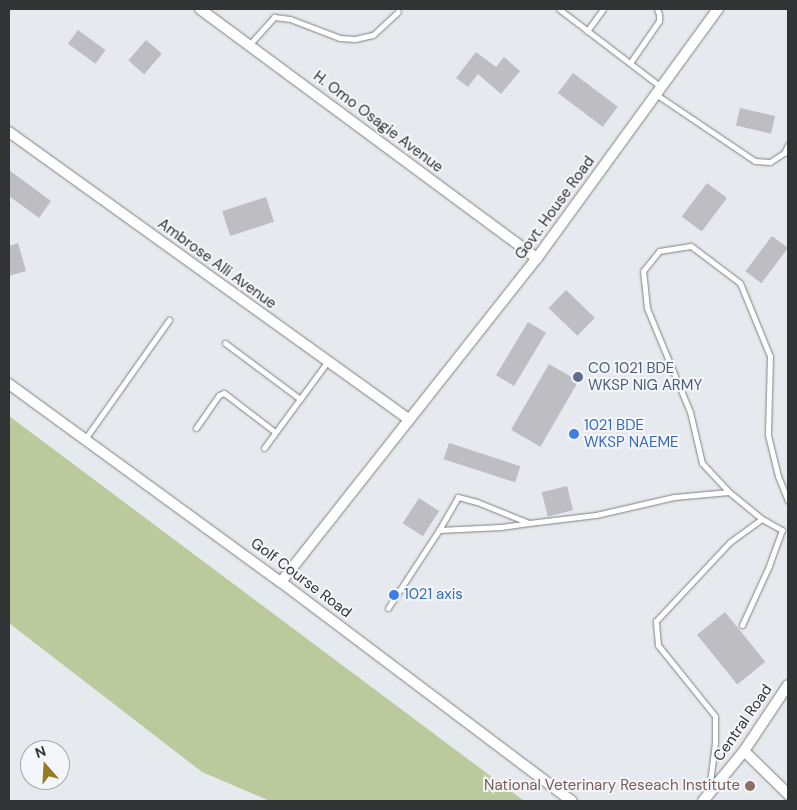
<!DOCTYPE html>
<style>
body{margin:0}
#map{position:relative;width:797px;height:810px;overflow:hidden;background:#e6e9ed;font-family:"DM Sans",sans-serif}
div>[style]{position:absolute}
.green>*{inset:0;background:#bbca9c}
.building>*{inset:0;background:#bdbdc2;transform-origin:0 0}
.roads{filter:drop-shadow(0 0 1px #7e8184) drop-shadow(0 0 1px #7e8184)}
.lane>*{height:5px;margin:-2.5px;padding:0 2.5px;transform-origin:2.5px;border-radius:2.5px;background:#fff}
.street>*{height:10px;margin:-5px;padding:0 5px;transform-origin:5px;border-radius:5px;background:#fff}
.dots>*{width:14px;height:14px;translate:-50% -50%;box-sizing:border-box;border:2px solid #f4f6fb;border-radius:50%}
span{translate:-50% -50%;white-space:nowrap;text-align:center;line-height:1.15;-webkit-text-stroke:4px #f4f6fb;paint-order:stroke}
.street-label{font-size:15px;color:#323335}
.service-label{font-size:15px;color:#4e5e75}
.left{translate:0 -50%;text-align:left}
.shop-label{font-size:15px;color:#366cbe}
.education-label{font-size:15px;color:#785e54}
.right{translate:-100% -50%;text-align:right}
.frame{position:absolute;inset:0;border:10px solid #323335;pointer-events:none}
.north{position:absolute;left:20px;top:740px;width:50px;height:50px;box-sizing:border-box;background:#f4f6fb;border:1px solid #a6a8ac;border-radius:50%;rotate:341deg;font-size:14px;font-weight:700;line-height:20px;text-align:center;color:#323335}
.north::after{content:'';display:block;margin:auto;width:18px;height:22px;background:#947c23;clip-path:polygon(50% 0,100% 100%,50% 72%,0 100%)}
</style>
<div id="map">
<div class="green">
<i style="clip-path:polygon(9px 416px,524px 801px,270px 801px,202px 772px,9px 623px)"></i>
</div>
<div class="building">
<i style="left:78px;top:30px;width:34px;height:17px;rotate:36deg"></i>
<i style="left:146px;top:40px;width:21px;height:27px;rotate:41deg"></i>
<i style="clip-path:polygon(476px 52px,496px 67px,504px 57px,520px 71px,501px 94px,478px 74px,468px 87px,456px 78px)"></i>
<i style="left:573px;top:73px;width:56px;height:25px;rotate:37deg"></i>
<i style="left:740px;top:108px;width:36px;height:18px;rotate:13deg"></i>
<i style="clip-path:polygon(9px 170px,51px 201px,39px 218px,9px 196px)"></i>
<i style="left:707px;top:183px;width:25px;height:42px;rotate:37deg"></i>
<i style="left:266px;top:197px;width:26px;height:46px;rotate:72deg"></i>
<i style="left:772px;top:236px;width:20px;height:44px;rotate:37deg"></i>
<i style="clip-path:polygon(18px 243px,26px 271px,9px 276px,9px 246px)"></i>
<i style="left:566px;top:290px;width:40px;height:25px;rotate:44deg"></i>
<i style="left:528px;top:322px;width:21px;height:62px;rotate:31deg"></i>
<i style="left:549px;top:364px;width:34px;height:76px;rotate:30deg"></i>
<i style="left:449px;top:443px;width:75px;height:17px;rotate:18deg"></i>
<i style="left:567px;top:486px;width:25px;height:26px;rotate:76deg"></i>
<i style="left:419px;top:498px;width:24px;height:30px;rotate:33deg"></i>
<i style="left:725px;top:612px;width:64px;height:36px;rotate:51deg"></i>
</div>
<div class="roads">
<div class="lane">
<i style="left:559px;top:9px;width:128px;rotate:37.4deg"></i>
<i style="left:587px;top:31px;width:27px;rotate:-54deg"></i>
<i style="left:249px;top:45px;width:38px;rotate:-48deg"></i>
<i style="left:274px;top:17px;width:16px;rotate:7deg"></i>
<i style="left:290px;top:19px;width:53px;rotate:20.8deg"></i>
<i style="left:340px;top:38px;width:15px;rotate:4deg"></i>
<i style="left:355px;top:39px;width:18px;rotate:-13deg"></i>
<i style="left:373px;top:35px;width:34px;rotate:-43deg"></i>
<i style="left:630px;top:63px;width:51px;rotate:-55.4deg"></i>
<i style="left:659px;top:21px;width:7px;rotate:-90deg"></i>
<i style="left:659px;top:14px;width:5px;rotate:-112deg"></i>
<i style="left:657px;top:95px;width:118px;rotate:34deg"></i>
<i style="left:755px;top:161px;width:15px;rotate:4deg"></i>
<i style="left:770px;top:162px;width:17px;rotate:-33deg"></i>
<i style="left:784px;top:153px;width:9px;rotate:-63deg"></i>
<i style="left:225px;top:343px;width:94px;rotate:36.7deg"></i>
<i style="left:196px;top:428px;width:40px;rotate:-55.1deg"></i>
<i style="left:219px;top:395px;width:5px;rotate:-22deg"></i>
<i style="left:224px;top:393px;width:64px;rotate:37.4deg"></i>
<i style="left:85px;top:439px;width:146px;rotate:-54.8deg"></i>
<i style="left:264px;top:448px;width:108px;rotate:-53.7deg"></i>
<i style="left:762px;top:519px;width:43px;rotate:-140.7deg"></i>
<i style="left:729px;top:492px;width:40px;rotate:-133deg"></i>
<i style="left:702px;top:463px;width:52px;rotate:-103.2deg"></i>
<i style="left:690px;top:412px;width:113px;rotate:-112.5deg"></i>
<i style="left:647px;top:308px;width:37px;rotate:-96deg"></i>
<i style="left:643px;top:271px;width:26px;rotate:-51deg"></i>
<i style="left:659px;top:251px;width:32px;rotate:-9deg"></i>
<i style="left:691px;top:246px;width:61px;rotate:37.1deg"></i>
<i style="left:740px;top:283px;width:79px;rotate:67.7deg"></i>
<i style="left:770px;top:356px;width:79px;rotate:91.5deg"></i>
<i style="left:768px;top:435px;width:42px;rotate:76.3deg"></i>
<i style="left:778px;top:476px;width:27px;rotate:68deg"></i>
<i style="left:529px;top:523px;width:56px;rotate:-158deg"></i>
<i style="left:477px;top:502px;width:20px;rotate:-165deg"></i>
<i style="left:458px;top:497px;width:38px;rotate:120deg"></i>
<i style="left:439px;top:530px;width:62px;rotate:-2.8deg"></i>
<i style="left:501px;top:527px;width:28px;rotate:-8deg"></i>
<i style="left:529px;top:523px;width:67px;rotate:-6.8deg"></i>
<i style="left:596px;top:515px;width:80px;rotate:-13deg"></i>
<i style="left:674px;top:497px;width:55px;rotate:-5.2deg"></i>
<i style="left:388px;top:608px;width:93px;rotate:-56.8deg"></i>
<i style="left:709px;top:791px;width:49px;rotate:-83deg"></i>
<i style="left:715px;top:742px;width:26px;rotate:-90deg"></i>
<i style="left:715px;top:716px;width:91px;rotate:-128.8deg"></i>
<i style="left:658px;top:645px;width:24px;rotate:-95deg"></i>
<i style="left:656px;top:621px;width:108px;rotate:-46.9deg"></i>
<i style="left:730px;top:542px;width:39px;rotate:-36deg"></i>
<i style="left:762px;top:519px;width:23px;rotate:29deg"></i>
<i style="left:782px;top:530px;width:38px;rotate:110deg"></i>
<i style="left:769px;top:566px;width:65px;rotate:114.6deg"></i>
</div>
<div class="street">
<i style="left:200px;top:9px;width:419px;rotate:36.5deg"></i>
<i style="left:9px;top:132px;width:491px;rotate:35.7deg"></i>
<i style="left:9px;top:384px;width:336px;rotate:36.1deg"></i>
<i style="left:281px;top:582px;width:364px;rotate:37deg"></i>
<i style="left:281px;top:582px;width:413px;rotate:-51.7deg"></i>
<i style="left:537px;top:258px;width:308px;rotate:-54deg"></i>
<i style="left:744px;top:751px;width:62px;rotate:44.3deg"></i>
<i style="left:703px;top:801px;width:65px;rotate:-50.6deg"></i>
<i style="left:744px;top:751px;width:79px;rotate:-56.3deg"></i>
</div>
</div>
<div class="dots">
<i style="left:578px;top:377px;background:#5c6f8a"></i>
<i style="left:574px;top:434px;background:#3f7fe0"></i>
<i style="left:394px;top:595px;background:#3f7fe0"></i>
<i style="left:750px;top:786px;background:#8d6e63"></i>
</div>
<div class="street-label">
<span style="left:378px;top:122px;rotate:37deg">H. Omo Osagie Avenue</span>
<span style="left:555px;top:208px;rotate:-54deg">Govt. House Road</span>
<span style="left:217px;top:264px;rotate:36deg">Ambrose Alli Avenue</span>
<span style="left:301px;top:578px;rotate:37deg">Golf Course Road</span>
<span style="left:743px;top:723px;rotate:-55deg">Central Road</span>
</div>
<div class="service-label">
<span class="left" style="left:588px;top:377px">CO 1021 BDE<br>WKSP NIG ARMY</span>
</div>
<div class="shop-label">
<span class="left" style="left:584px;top:434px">1021 BDE<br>WKSP NAEME</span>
<span class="left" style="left:404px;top:595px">1021 axis</span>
</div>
<div class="education-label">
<span class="right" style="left:740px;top:786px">National Veterinary Reseach Institute</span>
</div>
<div class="frame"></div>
<div class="north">N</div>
</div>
